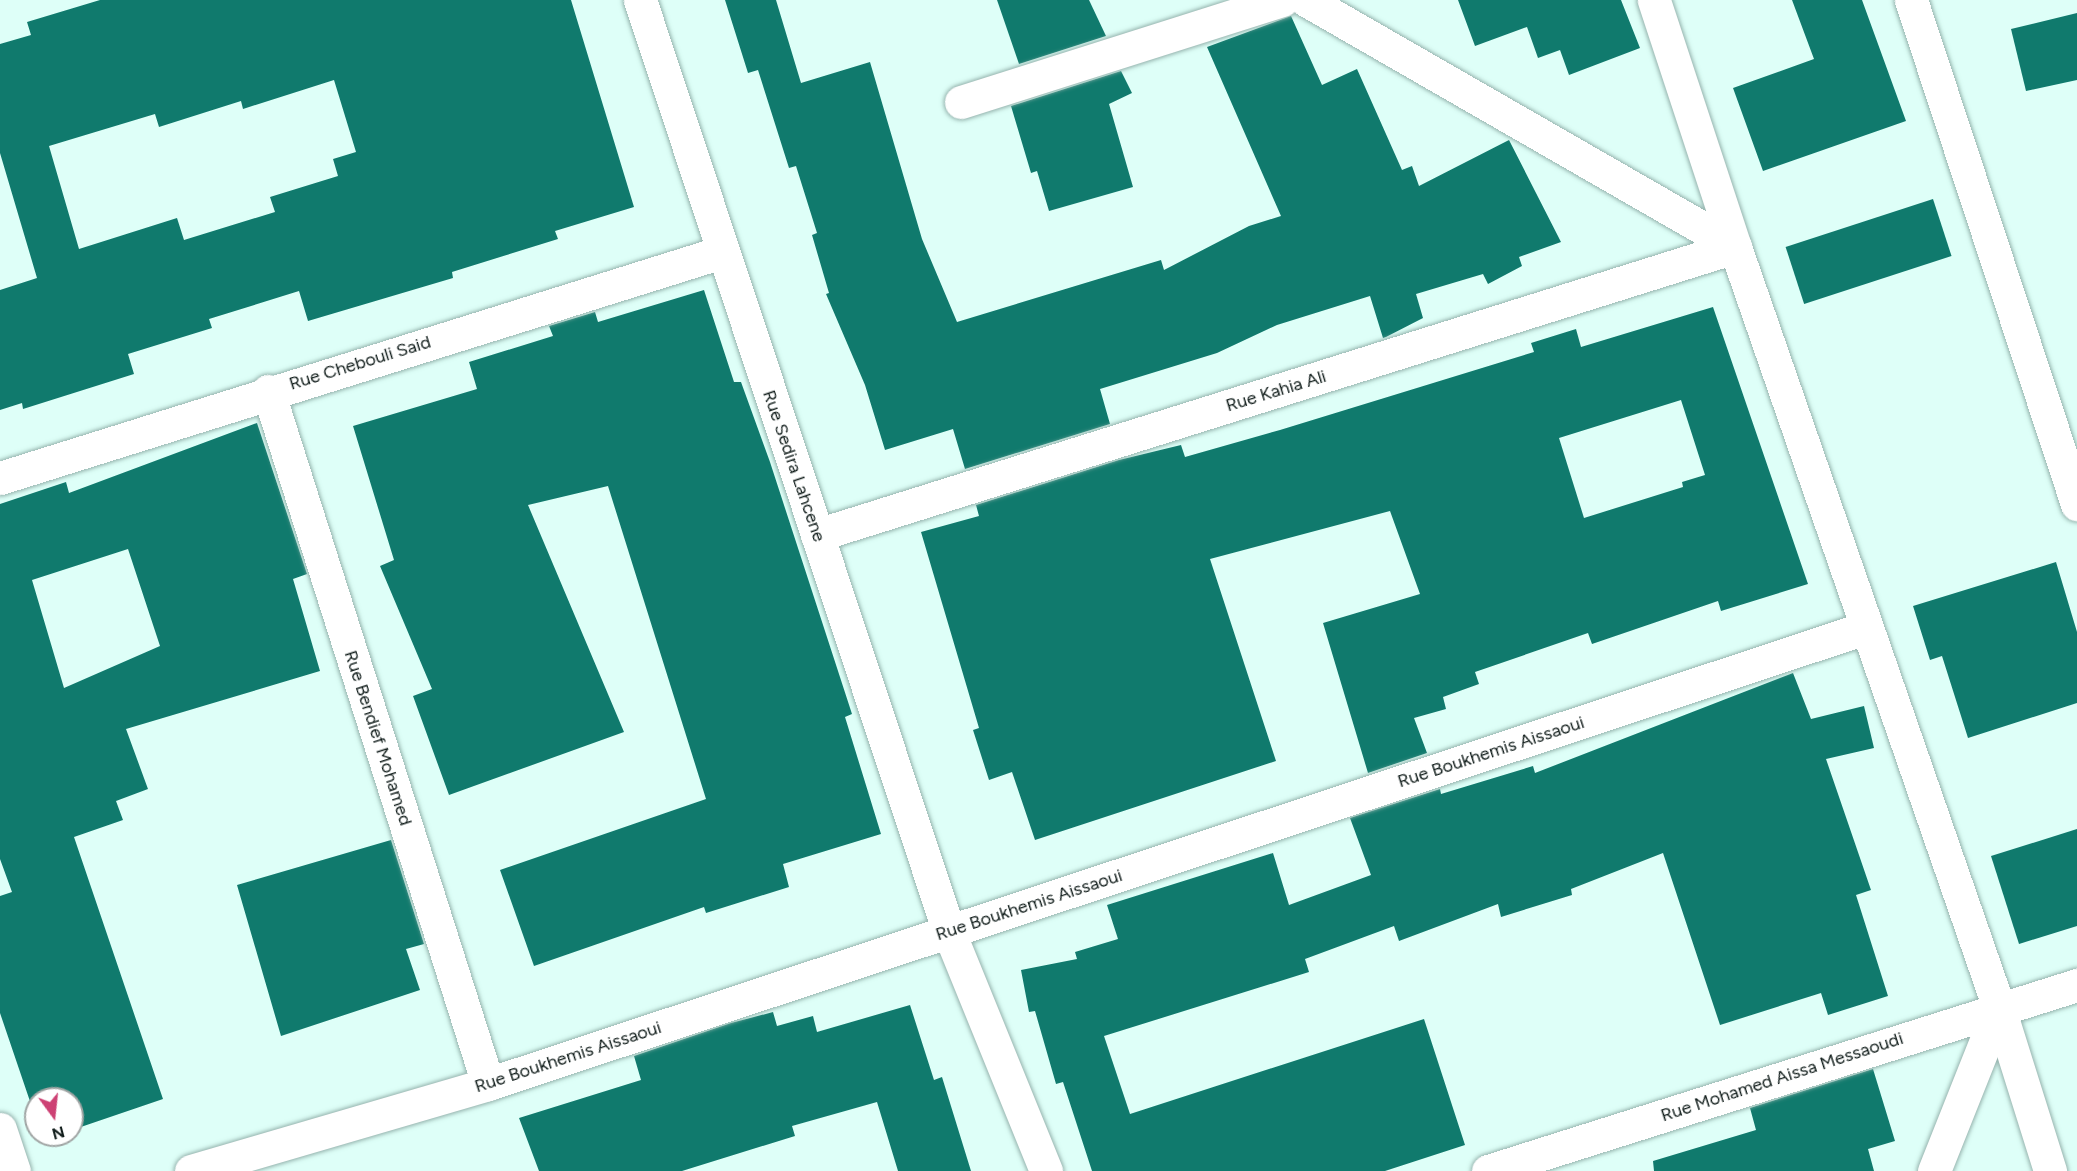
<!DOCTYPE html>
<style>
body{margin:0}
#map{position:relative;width:2077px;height:1171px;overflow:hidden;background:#defff8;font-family:Figtree,sans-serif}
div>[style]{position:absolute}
.building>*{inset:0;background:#107a6d;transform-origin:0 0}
.roads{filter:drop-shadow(0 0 2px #96b4ae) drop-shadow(0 0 2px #96b4ae)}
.minor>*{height:33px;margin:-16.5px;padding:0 16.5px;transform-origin:16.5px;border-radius:16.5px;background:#fff}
.tertiary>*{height:33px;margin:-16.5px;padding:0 16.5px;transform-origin:16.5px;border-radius:16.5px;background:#fff}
span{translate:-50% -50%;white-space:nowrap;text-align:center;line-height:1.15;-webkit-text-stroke:4.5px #fff;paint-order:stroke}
.street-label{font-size:18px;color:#111d1b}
.north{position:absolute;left:24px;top:1087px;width:60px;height:60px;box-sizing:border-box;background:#fff;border:2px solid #a0a5a4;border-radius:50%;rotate:165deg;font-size:16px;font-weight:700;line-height:24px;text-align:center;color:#111d1b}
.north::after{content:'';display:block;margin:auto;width:21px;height:27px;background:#cd4174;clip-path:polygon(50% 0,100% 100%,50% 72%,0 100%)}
</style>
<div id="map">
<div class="building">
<i style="clip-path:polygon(evenodd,100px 0,571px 0,634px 207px,555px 231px,558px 239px,452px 272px,453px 278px,308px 321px,299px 291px,209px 319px,212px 328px,128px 354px,134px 374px,23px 409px,22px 403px,0 410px,0 290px,37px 278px,0 153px,0 44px,31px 35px,27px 22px,100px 0,334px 80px,356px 152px,333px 159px,338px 176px,270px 197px,275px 212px,184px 240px,177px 218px,79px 249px,49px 146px,155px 114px,159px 127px,241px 101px,243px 109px,334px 80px)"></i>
<i style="clip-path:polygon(725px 0,776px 0,801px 83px,870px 62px,922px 239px,957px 322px,1161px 260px,1164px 270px,1249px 226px,1281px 216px,1207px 47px,1291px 16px,1322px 85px,1357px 69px,1402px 170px,1412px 166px,1419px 186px,1509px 140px,1561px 242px,1519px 257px,1522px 266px,1488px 284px,1483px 274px,1416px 294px,1423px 318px,1386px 337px,1383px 338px,1370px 296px,1277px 325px,1217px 353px,1100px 389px,1110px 424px,965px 469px,953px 429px,885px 450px,865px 385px,826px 294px,829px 293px,812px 235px,817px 233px,796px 166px,789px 168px,758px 70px,748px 73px)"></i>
<i style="clip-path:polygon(997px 0,1089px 0,1106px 36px,1019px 64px)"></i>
<i style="clip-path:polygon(1458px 0,1621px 0,1640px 48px,1569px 75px,1560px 50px,1538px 58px,1527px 27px,1475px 46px)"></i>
<i style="clip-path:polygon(1792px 0,1862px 0,1906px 121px,1763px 171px,1733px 88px,1814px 59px)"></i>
<i style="clip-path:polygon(2077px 13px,2077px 80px,2026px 91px,2011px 29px)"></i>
<i style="clip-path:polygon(1121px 71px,1132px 93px,1109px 104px,1133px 187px,1049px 211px,1037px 171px,1031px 173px,1011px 106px)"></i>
<i style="left:1933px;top:199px;width:60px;height:155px;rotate:72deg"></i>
<i style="clip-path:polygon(704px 290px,734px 382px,741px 382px,770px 462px,852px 714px,845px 717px,881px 834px,783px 864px,789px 887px,706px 913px,704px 907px,534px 966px,500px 870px,706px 799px,608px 486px,528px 505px,624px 732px,449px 795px,413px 696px,432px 689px,380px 566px,394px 560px,353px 426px,477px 389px,469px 362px,553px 336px,549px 326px,595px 312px,598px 322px)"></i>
<i style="clip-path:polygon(evenodd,1713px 307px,1808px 584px,1721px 611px,1718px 601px,1592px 644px,1588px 633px,1475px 672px,1479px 684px,1443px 697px,1446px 709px,1414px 718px,1427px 753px,1368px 773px,1323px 623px,1420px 594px,1390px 511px,1210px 559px,1276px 761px,1035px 840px,1012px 772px,989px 780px,973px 730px,979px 728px,921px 532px,979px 516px,976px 505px,1119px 460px,1181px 445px,1185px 457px,1280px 430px,1534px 352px,1531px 343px,1576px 329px,1581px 347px,1713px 307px,1681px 400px,1705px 475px,1682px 482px,1683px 487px,1584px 518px,1559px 438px,1681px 400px)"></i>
<i style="clip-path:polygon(evenodd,257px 423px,307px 574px,293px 579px,320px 671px,126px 729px,148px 789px,116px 801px,123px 820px,74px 837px,163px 1099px,72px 1130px,72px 1099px,36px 1099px,36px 1119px,0 1013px,0 896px,12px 892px,0 859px,0 504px,66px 482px,69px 493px,257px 423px,128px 549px,160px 646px,64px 688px,32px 580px,128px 549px)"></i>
<i style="clip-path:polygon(2056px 562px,2077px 632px,2077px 703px,1968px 738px,1942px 656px,1930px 660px,1913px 606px)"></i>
<i style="clip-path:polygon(1793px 673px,1811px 719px,1864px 706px,1874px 748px,1826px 759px,1871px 890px,1856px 895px,1888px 996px,1828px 1015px,1821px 993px,1720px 1025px,1663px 853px,1571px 889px,1572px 895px,1501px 917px,1498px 904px,1399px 941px,1394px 926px,1305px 959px,1309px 972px,1104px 1036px,1130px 1114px,1424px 1019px,1465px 1145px,1385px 1171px,1092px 1171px,1063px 1082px,1056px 1084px,1035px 1011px,1029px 1012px,1021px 970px,1077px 959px,1075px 952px,1118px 939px,1107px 905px,1273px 853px,1289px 905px,1371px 875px,1350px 818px,1440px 789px,1441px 794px,1533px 766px,1535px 773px)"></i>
<i style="clip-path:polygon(2077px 829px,2077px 926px,2019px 944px,1991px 856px)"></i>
<i style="clip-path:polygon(391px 840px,424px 944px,406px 949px,420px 990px,281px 1036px,237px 885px)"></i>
<i style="clip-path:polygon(910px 1005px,934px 1080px,942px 1077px,971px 1171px,898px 1171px,877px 1102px,792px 1126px,795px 1136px,682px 1171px,539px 1171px,519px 1118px,641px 1080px,634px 1056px,731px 1023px,773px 1012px,777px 1026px,813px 1016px,817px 1032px)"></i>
<i style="clip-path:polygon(1873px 1069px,1895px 1141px,1868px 1149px,1874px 1171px,1654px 1171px,1653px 1161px,1756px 1130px,1750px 1108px)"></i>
</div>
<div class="roads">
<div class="minor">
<i style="left:640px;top:0;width:982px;rotate:71.66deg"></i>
<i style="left:949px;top:932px;width:258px;rotate:67.9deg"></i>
<i style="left:1306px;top:0;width:495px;rotate:29.9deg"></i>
<i style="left:1735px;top:247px;width:805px;rotate:70.87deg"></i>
<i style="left:1999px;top:1008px;width:171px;rotate:72.6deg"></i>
<i style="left:961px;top:102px;width:337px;rotate:-17.6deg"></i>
<i style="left:268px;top:391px;width:727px;rotate:72.39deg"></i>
<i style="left:0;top:478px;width:757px;rotate:-17.38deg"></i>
<i style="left:817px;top:535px;width:962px;rotate:-17.42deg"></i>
<i style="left:1735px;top:247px;width:260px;rotate:-108.2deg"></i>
<i style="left:0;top:1129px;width:44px;rotate:71.6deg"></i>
<i style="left:191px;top:1171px;width:309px;rotate:-16.3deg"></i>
<i style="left:488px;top:1084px;width:1451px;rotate:-18.32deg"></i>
<i style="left:1934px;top:1171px;width:175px;rotate:-68.3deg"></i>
</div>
<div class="tertiary">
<i style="left:1911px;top:0;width:531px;rotate:71.77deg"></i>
<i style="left:1488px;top:1171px;width:618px;rotate:-17.53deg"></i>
</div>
</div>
<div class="street-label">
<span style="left:360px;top:363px;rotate:-17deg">Rue Chebouli Said</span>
<span style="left:1276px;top:391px;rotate:-17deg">Rue Kahia Ali</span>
<span style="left:794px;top:466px;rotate:71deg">Rue Sedira Lahcene</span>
<span style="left:378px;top:738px;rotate:72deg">Rue Bendief Mohamed</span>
<span style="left:1491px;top:752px;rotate:-18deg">Rue Boukhemis Aissaoui</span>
<span style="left:1029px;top:905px;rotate:-18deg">Rue Boukhemis Aissaoui</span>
<span style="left:568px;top:1057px;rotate:-18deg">Rue Boukhemis Aissaoui</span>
<span style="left:1782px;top:1077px;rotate:-18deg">Rue Mohamed Aissa Messaoudi</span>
</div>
<div class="north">N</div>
</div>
